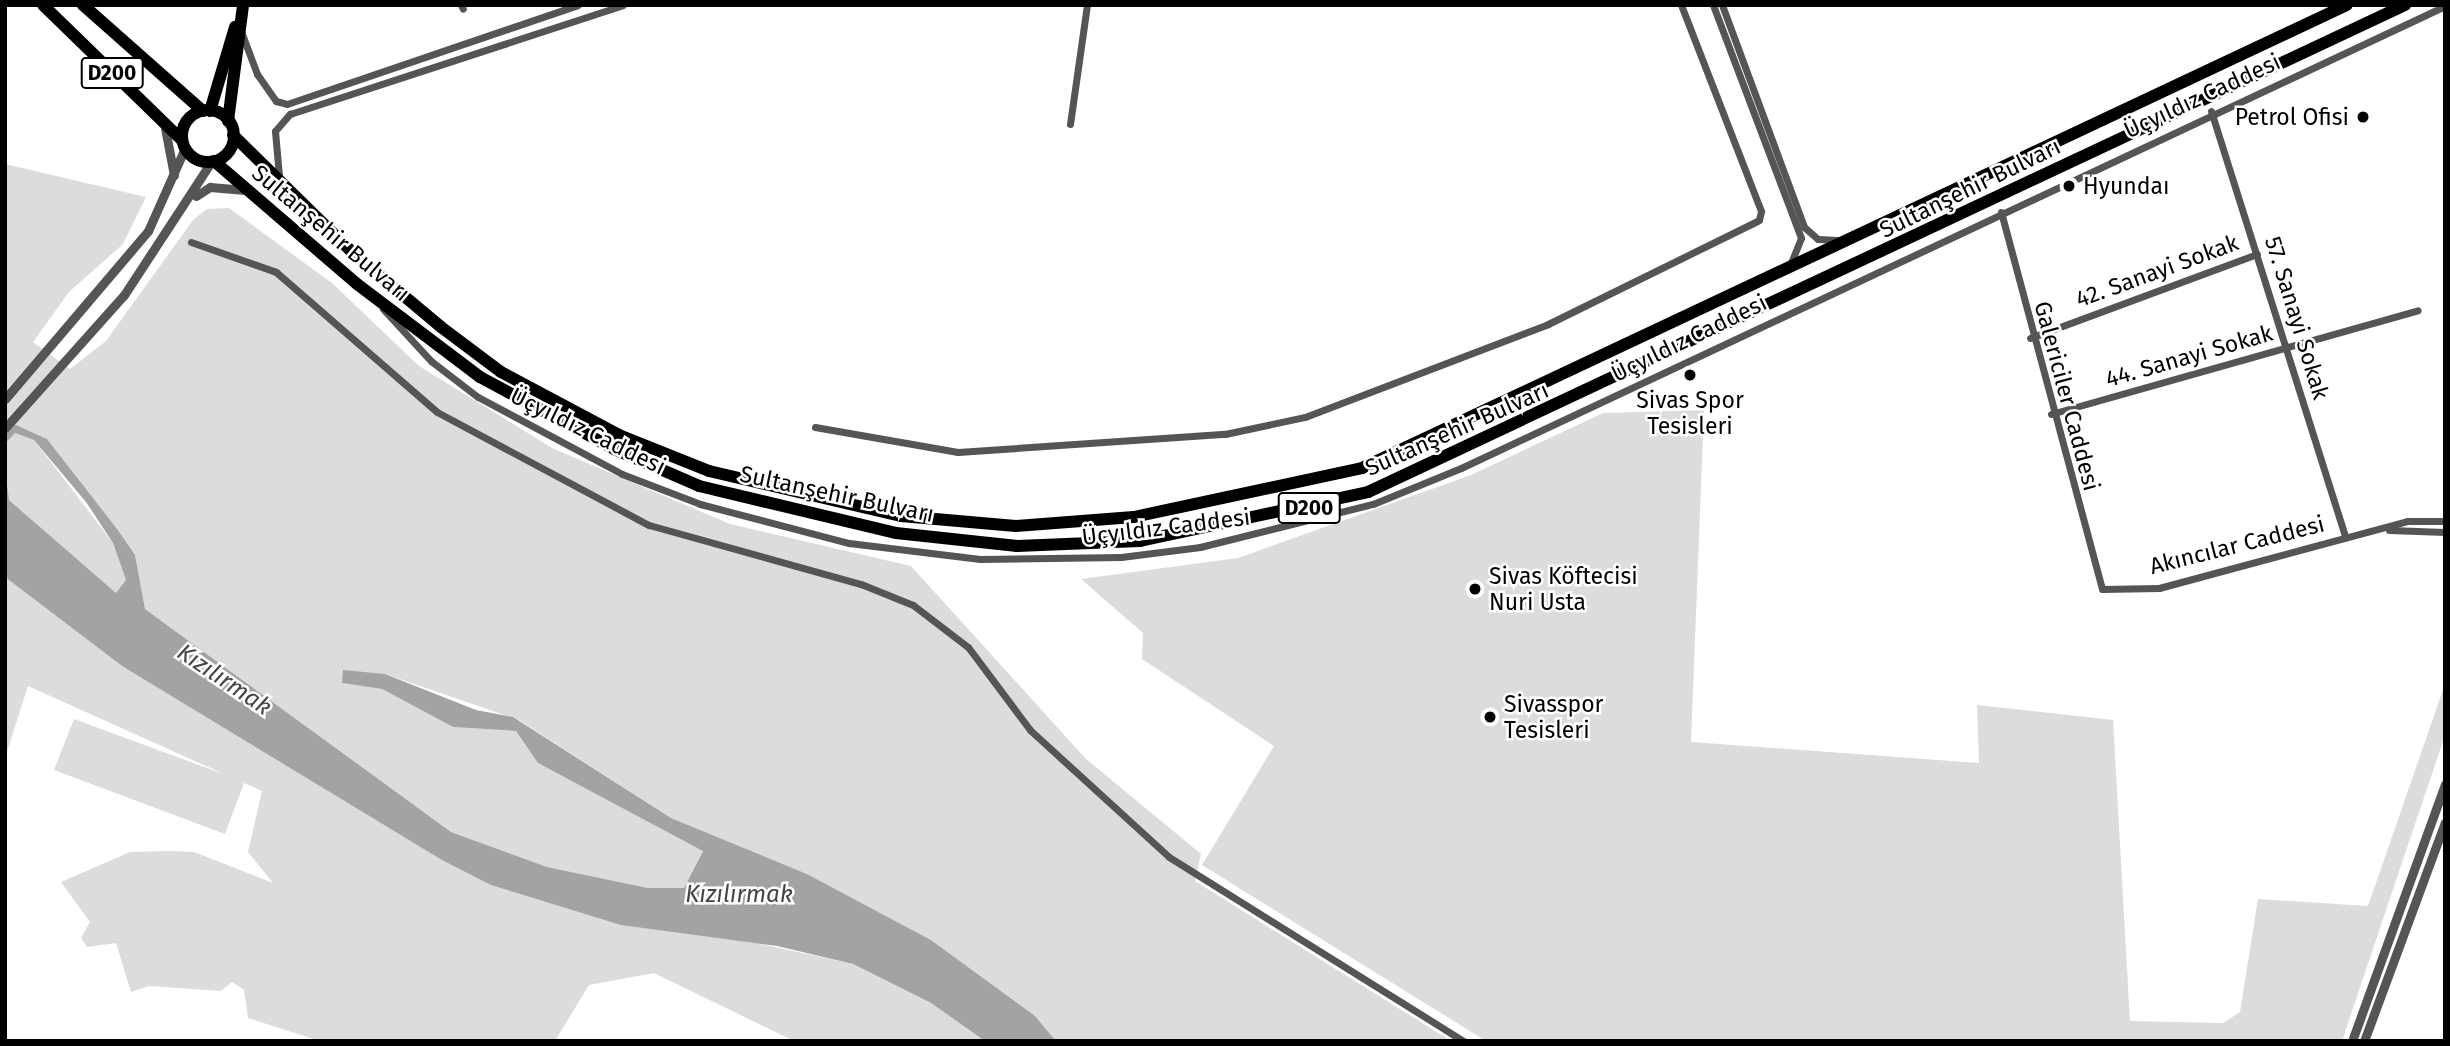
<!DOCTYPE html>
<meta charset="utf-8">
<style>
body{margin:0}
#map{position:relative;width:2450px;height:1046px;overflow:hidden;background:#fff;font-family:"Fira Sans",sans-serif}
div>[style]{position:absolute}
.green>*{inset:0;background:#dcdcdc}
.water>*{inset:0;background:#a3a3a3}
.minor>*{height:7px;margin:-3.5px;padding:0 3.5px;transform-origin:3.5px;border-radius:3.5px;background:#555}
.tertiary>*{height:9px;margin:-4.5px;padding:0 4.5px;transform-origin:4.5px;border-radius:4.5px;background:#555}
.primary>*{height:12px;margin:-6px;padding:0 6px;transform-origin:6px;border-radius:6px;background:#000}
.trunk>*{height:12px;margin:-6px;padding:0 6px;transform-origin:6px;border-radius:6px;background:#000}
.trunk>.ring{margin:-6px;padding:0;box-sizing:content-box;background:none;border:12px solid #000;border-radius:50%}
.dots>*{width:19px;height:19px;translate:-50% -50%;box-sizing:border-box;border:4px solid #fff;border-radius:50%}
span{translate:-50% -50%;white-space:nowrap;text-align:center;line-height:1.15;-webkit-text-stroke:5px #fff;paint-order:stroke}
.shield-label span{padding:2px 5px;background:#fff;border:2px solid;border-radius:5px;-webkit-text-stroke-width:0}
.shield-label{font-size:21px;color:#000;font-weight:700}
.street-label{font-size:23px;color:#000}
.poi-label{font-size:23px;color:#000}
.right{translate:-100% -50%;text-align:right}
.left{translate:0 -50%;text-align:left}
.water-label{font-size:24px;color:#444;font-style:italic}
.frame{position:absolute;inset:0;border:7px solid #000;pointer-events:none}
</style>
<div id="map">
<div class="green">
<i style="clip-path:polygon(5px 164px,146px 197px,123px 244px,69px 292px,33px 342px,70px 369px,106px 341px,193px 220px,207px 209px,229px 208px,332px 283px,419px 366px,552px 448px,730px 524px,911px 566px,1085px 758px,1201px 854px,1195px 881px,1451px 1041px,1056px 1041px,1035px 1016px,931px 940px,807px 874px,671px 818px,519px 720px,385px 674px,342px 683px,382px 689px,453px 727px,516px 731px,538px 763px,703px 850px,684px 888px,648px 888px,547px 867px,451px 832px,145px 609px,135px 555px,47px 439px,5px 420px)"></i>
<i style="clip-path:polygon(1704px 410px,1691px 742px,1979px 763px,1977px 705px,2113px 720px,2130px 1021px,2223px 1023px,2240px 1012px,2258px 899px,2368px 906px,2445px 684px,2445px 735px,2342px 1041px,1486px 1041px,1202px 865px,1274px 746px,1142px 659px,1143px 633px,1081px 579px,1238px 558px,1471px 475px,1603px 413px)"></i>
<i style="clip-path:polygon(15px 433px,34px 440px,113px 543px,126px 580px,117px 594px,8px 499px,5px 444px)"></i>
<i style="clip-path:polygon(5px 577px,122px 666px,491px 885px,853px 964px,931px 1003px,985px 1041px,794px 1041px,654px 973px,589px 985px,555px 1041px,320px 1041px,248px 1018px,244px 990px,232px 982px,221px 991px,149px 986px,131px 992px,116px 943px,87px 947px,81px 938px,90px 922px,61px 882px,130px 852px,170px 851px,194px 852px,273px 883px,248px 852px,262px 791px,244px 783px,225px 834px,54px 770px,74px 719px,226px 775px,28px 686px,5px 758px)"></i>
</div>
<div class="water">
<i style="clip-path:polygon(5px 420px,47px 439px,117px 529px,135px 555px,145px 609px,451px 832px,547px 867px,648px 888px,684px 888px,703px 851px,538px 763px,516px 731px,453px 727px,382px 689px,342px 683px,343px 670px,385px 674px,476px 710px,513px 717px,671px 818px,807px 874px,931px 940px,1035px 1016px,1056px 1041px,985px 1041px,931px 1003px,853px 964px,777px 946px,621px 925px,491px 885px,442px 860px,122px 666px,5px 577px,5px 468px,9px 500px,116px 593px,126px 580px,113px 543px,86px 502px,34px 440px,15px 433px,5px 444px)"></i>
</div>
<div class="minor">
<i style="left:461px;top:5px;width:4px;rotate:63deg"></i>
<i style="left:1713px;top:5px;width:249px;rotate:69.3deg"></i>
<i style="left:1801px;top:238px;width:29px;rotate:112deg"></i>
<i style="left:1722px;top:5px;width:237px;rotate:69.7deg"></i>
<i style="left:1804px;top:227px;width:18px;rotate:41deg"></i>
<i style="left:1818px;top:239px;width:20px;rotate:3deg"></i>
<i style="left:242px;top:34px;width:43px;rotate:69.4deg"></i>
<i style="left:257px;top:74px;width:33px;rotate:55deg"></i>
<i style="left:276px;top:101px;width:11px;rotate:15deg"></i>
<i style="left:287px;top:104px;width:307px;rotate:-18.8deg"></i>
<i style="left:2211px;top:111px;width:447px;rotate:72.5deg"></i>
<i style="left:1070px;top:124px;width:120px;rotate:-81.9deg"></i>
<i style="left:279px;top:176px;width:45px;rotate:-95.1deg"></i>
<i style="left:275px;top:131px;width:23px;rotate:-49deg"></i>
<i style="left:290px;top:114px;width:350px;rotate:-18.1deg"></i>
<i style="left:2001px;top:212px;width:390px;rotate:75deg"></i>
<i style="left:2102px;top:589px;width:57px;rotate:-1deg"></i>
<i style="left:2159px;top:588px;width:257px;rotate:-15.1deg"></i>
<i style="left:2407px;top:521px;width:38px"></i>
<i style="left:191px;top:242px;width:90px;rotate:19.4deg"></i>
<i style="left:276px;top:272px;width:213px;rotate:41deg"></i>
<i style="left:437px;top:412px;width:240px;rotate:28.1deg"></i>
<i style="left:649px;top:525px;width:220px;rotate:15.6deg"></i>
<i style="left:861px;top:584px;width:56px;rotate:22deg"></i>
<i style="left:913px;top:605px;width:69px;rotate:37.4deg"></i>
<i style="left:968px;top:647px;width:104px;rotate:53.2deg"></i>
<i style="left:1030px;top:730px;width:188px;rotate:42.4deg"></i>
<i style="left:1169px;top:857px;width:348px;rotate:32deg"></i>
<i style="left:383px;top:309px;width:71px;rotate:47.3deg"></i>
<i style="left:431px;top:361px;width:59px;rotate:37.5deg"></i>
<i style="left:478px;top:397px;width:163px;rotate:28.1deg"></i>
<i style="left:622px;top:474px;width:84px;rotate:21deg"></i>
<i style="left:700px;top:504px;width:154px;rotate:14.7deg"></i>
<i style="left:849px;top:543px;width:132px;rotate:7deg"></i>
<i style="left:980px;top:559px;width:141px;rotate:-0.8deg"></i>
<i style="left:1121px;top:557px;width:80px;rotate:-7.2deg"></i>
<i style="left:1200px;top:547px;width:178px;rotate:-14deg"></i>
<i style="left:1373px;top:504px;width:95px;rotate:-22.2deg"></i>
<i style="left:1461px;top:468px;width:1087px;rotate:-25.15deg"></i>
<i style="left:2030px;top:338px;width:242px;rotate:-20.3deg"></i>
<i style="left:2051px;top:414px;width:381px;rotate:-15.8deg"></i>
<i style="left:815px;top:427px;width:145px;rotate:9.9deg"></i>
<i style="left:958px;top:452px;width:268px;rotate:-3.9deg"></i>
<i style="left:1225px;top:434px;width:82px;rotate:-12deg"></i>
<i style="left:1305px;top:417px;width:260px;rotate:-20.9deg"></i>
<i style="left:1548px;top:324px;width:235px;rotate:-26.2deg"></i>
<i style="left:1759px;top:220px;width:9px;rotate:-77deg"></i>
<i style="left:1761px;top:211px;width:221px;rotate:-111.2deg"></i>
<i style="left:2389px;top:530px;width:56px;rotate:2deg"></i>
</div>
<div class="tertiary">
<i style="left:165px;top:128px;width:48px;rotate:79.2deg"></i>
<i style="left:196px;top:196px;width:17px;rotate:-33deg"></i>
<i style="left:210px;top:187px;width:35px;rotate:5deg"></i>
<i style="left:5px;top:399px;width:221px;rotate:-49.6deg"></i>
<i style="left:148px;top:231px;width:91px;rotate:-66deg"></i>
<i style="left:5px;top:428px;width:178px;rotate:-48.2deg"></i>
<i style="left:124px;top:295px;width:159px;rotate:-56.8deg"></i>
<i style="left:2352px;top:1041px;width:273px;rotate:-70.1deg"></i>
<i style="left:2364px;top:1041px;width:233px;rotate:-69.7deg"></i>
</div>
<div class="primary">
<i style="left:210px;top:111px;width:88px;rotate:-73.4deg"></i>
<i style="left:228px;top:121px;width:117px;rotate:-82.6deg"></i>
</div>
<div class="trunk">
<i style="left:43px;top:5px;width:194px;rotate:44.2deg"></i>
<i style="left:83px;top:5px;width:160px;rotate:41.5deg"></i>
<i class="ring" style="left:182px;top:110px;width:40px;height:40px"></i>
<i style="left:233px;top:135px;width:171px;rotate:44.5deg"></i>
<i style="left:355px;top:255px;width:112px;rotate:39.9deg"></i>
<i style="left:441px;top:327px;width:75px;rotate:36.9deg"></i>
<i style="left:501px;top:372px;width:134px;rotate:28.1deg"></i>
<i style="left:619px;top:435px;width:97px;rotate:21.8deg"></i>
<i style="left:709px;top:471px;width:197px;rotate:13.2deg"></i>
<i style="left:901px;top:516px;width:115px;rotate:5deg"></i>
<i style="left:1016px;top:526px;width:118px;rotate:-4.4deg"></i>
<i style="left:1134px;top:517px;width:233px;rotate:-12.1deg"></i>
<i style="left:1362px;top:468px;width:1088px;rotate:-25.18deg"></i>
<i style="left:214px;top:161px;width:189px;rotate:40.7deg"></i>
<i style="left:357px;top:284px;width:154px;rotate:37.1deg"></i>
<i style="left:480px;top:377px;width:152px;rotate:28.2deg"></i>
<i style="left:614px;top:449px;width:93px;rotate:23.5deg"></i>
<i style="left:699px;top:486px;width:203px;rotate:13.4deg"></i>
<i style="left:896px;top:533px;width:122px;rotate:6.1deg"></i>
<i style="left:1017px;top:546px;width:123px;rotate:-2.3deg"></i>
<i style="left:1140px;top:541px;width:233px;rotate:-12.1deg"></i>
<i style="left:1368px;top:492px;width:1146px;rotate:-25.16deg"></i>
</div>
<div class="dots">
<i style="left:2363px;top:117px;background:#000"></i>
<i style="left:2069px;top:186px;background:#000"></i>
<i style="left:1690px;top:375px;background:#000"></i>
<i style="left:1475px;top:589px;background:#000"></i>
<i style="left:1490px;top:717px;background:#000"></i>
</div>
<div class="shield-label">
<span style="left:112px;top:73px">D200</span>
<span style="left:1309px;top:508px">D200</span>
</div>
<div class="street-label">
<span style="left:2202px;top:96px;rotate:-25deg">Üçyıldız Caddesi</span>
<span style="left:1970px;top:188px;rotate:-26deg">Sultanşehir Bulvarı</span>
<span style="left:331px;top:233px;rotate:40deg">Sultanşehir Bulvarı</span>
<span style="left:2157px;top:271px;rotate:-20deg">42. Sanayi Sokak</span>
<span style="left:2297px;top:318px;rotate:73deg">57. Sanayi Sokak</span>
<span style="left:1689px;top:338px;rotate:-26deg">Üçyıldız Caddesi</span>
<span style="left:2189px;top:356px;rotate:-16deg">44. Sanayi Sokak</span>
<span style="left:2067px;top:396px;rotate:75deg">Galericiler Caddesi</span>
<span style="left:1457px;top:429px;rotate:-24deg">Sultanşehir Bulvarı</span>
<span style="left:588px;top:431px;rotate:26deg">Üçyıldız Caddesi</span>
<span style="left:837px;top:494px;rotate:12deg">Sultanşehir Bulvarı</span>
<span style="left:1166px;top:527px;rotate:-7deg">Üçyıldız Caddesi</span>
<span style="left:2237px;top:545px;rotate:-14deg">Akıncılar Caddesi</span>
</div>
<div class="poi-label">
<span class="right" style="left:2349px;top:117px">Petrol Ofisi</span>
<span class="left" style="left:2083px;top:186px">Hyundaı</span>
<span style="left:1690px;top:413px">Sivas Spor<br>Tesisleri</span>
<span class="left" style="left:1489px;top:589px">Sivas Köftecisi<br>Nuri Usta</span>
<span class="left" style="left:1504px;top:717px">Sivasspor<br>Tesisleri</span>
</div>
<div class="water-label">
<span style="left:224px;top:680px;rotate:34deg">Kızılırmak</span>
<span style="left:739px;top:895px">Kızılırmak</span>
</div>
<div class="frame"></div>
</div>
